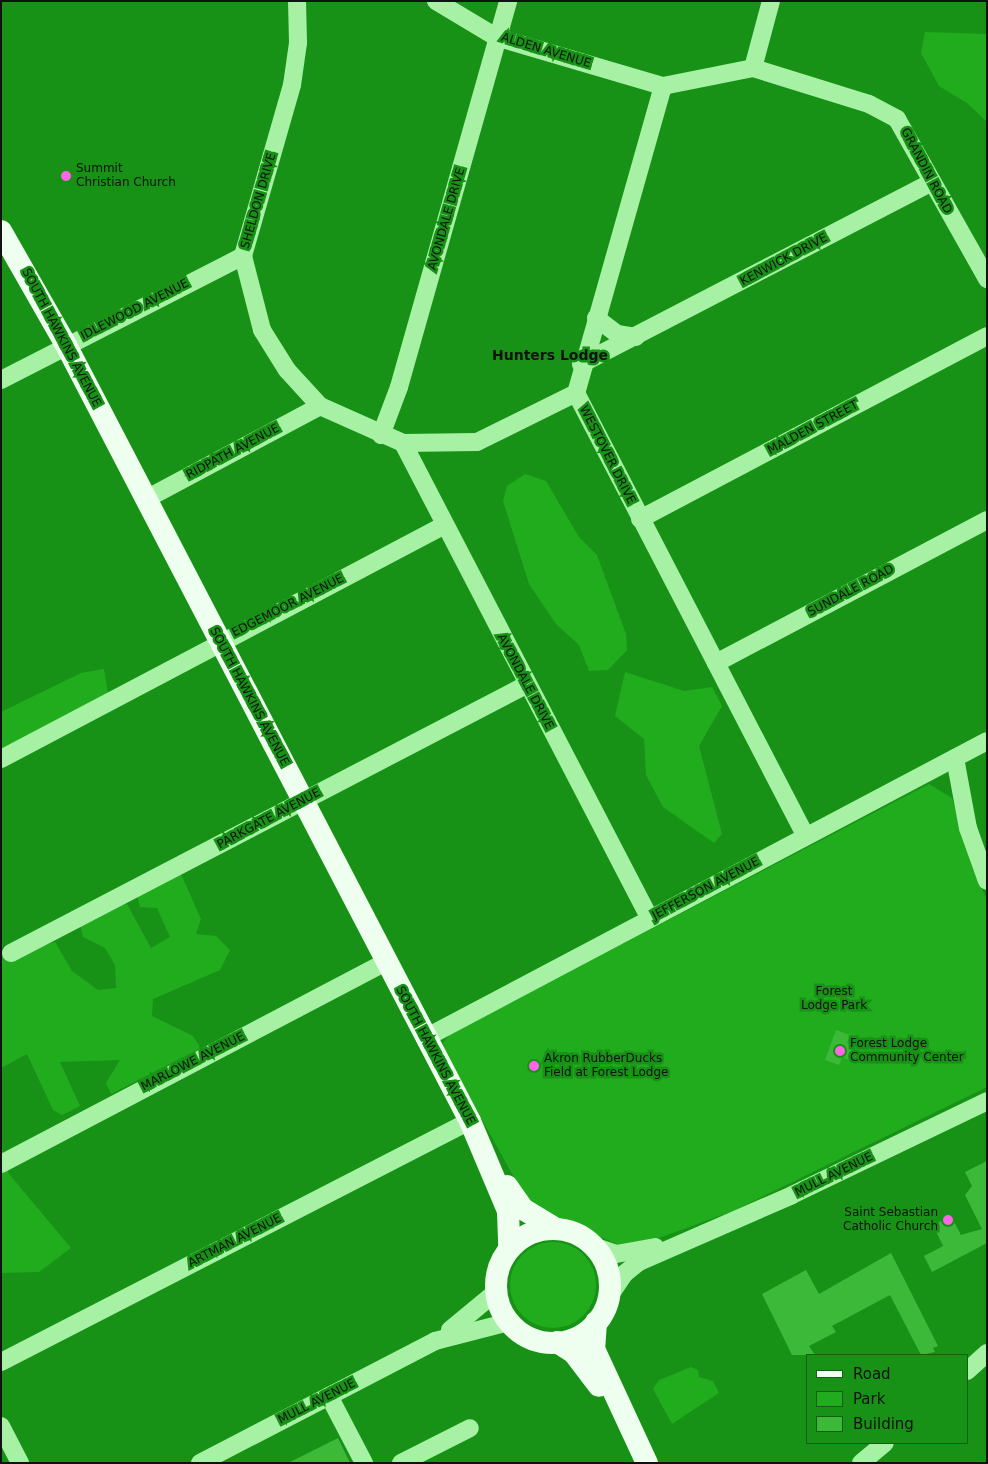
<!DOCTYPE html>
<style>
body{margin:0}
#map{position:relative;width:988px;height:1464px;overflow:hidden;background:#179216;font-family:"DejaVu Sans",sans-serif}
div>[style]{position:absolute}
.green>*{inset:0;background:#21ac1e}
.round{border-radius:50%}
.building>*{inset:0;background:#3db93a}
.minor>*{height:18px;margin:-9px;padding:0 9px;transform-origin:9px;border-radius:9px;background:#a6f1a4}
.major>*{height:22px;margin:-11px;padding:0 11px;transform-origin:11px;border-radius:11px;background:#eeffef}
.major>.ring{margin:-11px;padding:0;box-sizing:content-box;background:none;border:22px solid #eeffef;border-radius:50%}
.dots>*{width:14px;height:14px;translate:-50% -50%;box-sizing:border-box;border:2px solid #179216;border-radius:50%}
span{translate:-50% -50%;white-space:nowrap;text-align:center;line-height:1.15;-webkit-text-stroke:5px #179216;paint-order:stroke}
.street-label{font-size:12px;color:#111}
.poi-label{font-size:12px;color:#111}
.left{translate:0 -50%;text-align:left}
.right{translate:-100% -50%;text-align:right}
.park-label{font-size:12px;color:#111}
.neighbourhood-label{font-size:14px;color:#111;font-weight:700}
.frame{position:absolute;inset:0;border:2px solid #111;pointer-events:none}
.legend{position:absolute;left:806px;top:1354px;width:162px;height:90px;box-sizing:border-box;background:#179216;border:1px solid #155e14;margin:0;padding:6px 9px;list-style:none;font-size:15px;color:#111}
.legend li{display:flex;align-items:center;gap:10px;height:25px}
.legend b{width:25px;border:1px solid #155e14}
</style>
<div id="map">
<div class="green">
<i style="clip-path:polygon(925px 32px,987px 34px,987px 122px,967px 103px,939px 86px,921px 53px)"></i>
<i style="clip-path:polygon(525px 474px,546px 481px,579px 537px,597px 555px,626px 634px,627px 650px,608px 670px,589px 671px,579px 645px,556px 624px,529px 584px,503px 501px,507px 486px)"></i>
<i style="clip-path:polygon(104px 669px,108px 693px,1px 749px,1px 712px,81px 673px)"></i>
<i style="clip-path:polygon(625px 672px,684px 691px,712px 687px,722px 706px,699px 746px,722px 834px,714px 843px,663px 807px,646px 775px,644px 739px,615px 716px)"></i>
<i style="clip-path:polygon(929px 784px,952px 798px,972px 867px,987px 900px,987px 1087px,733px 1211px,634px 1247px,619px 1245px,530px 1206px,446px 1055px,443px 1042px,452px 1033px)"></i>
<i style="clip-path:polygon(181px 874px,201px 919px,196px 934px,216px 936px,230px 950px,220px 970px,153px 999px,152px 1016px,193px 1036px,201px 1048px,111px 1094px,106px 1083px,120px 1060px,60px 1062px,80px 1106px,62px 1115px,53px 1110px,27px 1054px,1px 1068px,1px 957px,55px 942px,72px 971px,98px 990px,116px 988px,115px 965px,105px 948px,83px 937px,80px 925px,111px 907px,127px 904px,151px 948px,170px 937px,157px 908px,140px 907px,137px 895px)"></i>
<i style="clip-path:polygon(1px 1144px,9px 1174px,71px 1248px,39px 1272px,1px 1273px)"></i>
<i class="round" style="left:510px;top:1242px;width:86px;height:86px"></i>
<i style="clip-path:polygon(691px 1367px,698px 1370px,699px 1377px,713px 1381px,719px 1393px,672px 1424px,653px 1389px,659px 1380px)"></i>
</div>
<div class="building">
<i style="clip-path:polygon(836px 1030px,850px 1035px,847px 1043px,854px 1046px,849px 1060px,842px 1057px,839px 1065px,825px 1060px)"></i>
<i style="clip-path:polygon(987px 1161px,987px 1243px,932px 1272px,924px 1256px,943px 1246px,933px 1225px,951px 1216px,961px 1235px,982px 1229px,965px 1195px,972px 1186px,965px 1172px)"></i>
<i style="clip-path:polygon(891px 1253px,938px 1346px,933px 1348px,935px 1352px,921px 1355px,890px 1295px,832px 1326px,836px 1332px,809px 1346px,815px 1355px,792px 1355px,762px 1294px,806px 1270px,819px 1294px)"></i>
<i style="clip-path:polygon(338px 1438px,350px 1463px,288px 1463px)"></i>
</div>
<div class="minor">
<i style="left:297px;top:1px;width:42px;rotate:88.6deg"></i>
<i style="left:298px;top:43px;width:42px;rotate:98.1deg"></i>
<i style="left:292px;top:85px;width:178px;rotate:106deg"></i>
<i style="left:243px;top:256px;width:76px;rotate:75.6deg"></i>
<i style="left:262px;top:330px;width:47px;rotate:58deg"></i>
<i style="left:287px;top:370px;width:49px;rotate:47.5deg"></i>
<i style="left:320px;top:406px;width:91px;rotate:24deg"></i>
<i style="left:403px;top:443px;width:74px;rotate:-0.8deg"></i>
<i style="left:477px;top:442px;width:110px;rotate:-26.3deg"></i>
<i style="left:436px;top:1px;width:70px;rotate:31deg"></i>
<i style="left:496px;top:37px;width:174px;rotate:16.4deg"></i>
<i style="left:663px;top:86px;width:92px;rotate:-11.3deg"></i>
<i style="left:753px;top:68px;width:121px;rotate:17.2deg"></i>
<i style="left:869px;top:104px;width:32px;rotate:28deg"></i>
<i style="left:897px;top:119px;width:184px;rotate:60.6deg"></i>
<i style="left:753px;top:68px;width:69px;rotate:-75deg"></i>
<i style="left:663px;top:86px;width:319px;rotate:105.8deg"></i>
<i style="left:576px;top:393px;width:498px;rotate:62.6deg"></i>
<i style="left:596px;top:318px;width:26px;rotate:37deg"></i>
<i style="left:617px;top:334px;width:19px;rotate:9deg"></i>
<i style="left:581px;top:364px;width:395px;rotate:-27.4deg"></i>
<i style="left:1px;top:380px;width:272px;rotate:-27.1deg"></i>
<i style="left:381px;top:435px;width:51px;rotate:-69.4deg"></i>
<i style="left:399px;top:387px;width:401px;rotate:-74.2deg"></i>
<i style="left:403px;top:443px;width:536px;rotate:62.57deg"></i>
<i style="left:146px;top:499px;width:197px;rotate:-28.1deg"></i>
<i style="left:640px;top:519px;width:392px;rotate:-27.8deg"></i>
<i style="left:716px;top:663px;width:306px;rotate:-27.8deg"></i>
<i style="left:955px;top:758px;width:71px;rotate:79.5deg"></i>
<i style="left:968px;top:828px;width:56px;rotate:70.3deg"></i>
<i style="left:1px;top:759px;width:500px;rotate:-27.8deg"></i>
<i style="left:11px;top:953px;width:581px;rotate:-27.49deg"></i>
<i style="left:427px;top:1037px;width:633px;rotate:-27.86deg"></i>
<i style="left:1px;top:1164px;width:434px;rotate:-27.7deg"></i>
<i style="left:593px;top:1246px;width:24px;rotate:19deg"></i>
<i style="left:616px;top:1254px;width:40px;rotate:-10deg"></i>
<i style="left:608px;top:1298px;width:29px;rotate:-56deg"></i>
<i style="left:624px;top:1274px;width:19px;rotate:-39deg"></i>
<i style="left:639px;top:1262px;width:167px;rotate:-23.6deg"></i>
<i style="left:792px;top:1195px;width:216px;rotate:-25.7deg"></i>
<i style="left:450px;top:1330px;width:60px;rotate:-39.6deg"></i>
<i style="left:1px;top:1362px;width:527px;rotate:-27.2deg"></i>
<i style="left:967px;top:1371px;width:27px;rotate:-42deg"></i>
<i style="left:329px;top:1396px;width:76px;rotate:62.4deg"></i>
<i style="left:1px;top:1426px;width:42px;rotate:62.8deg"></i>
<i style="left:200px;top:1463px;width:265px;rotate:-27.4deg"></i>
<i style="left:435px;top:1341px;width:76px;rotate:-14.4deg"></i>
<i style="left:401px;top:1463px;width:77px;rotate:-26.9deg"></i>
<i style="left:861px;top:1463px;width:31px;rotate:-40deg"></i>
</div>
<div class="major">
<i style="left:1px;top:231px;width:131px;rotate:60.3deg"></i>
<i style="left:66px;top:345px;width:875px;rotate:62.5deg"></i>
<i style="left:470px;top:1121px;width:98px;rotate:67.1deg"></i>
<i style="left:508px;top:1211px;width:37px;rotate:88deg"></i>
<i style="left:507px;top:1186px;width:28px;rotate:55deg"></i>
<i style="left:523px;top:1209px;width:39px;rotate:31deg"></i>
<i class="ring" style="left:496px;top:1229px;width:92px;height:92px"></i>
<i style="left:596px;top:1322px;width:27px;rotate:94deg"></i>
<i style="left:594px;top:1349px;width:126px;rotate:65.1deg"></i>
<i style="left:557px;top:1342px;width:20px;rotate:33deg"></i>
<i style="left:574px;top:1353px;width:41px;rotate:52.9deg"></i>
</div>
<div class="dots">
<i style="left:66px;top:176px;background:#ff64e9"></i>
<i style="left:840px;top:1051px;background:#ff64e9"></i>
<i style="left:534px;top:1066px;background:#ff64e9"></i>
<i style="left:948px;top:1220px;background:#ff64e9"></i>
</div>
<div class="street-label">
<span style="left:546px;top:51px;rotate:17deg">ALDEN AVENUE</span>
<span style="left:926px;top:171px;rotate:62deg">GRANDIN ROAD</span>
<span style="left:259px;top:201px;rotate:-74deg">SHELDON DRIVE</span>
<span style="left:447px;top:219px;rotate:-74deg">AVONDALE DRIVE</span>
<span style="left:784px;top:260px;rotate:-28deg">KENWICK DRIVE</span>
<span style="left:135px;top:310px;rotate:-27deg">IDLEWOOD AVENUE</span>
<span style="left:61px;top:338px;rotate:62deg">SOUTH HAWKINS AVENUE</span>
<span style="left:813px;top:428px;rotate:-28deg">MALDEN STREET</span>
<span style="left:233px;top:452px;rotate:-28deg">RIDPATH AVENUE</span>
<span style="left:607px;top:455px;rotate:63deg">WESTOVER DRIVE</span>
<span style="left:851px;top:591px;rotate:-28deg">SUNDALE ROAD</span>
<span style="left:288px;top:606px;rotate:-27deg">EDGEMOOR AVENUE</span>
<span style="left:525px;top:682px;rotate:62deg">AVONDALE DRIVE</span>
<span style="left:249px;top:697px;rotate:62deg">SOUTH HAWKINS AVENUE</span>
<span style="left:269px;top:819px;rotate:-28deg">PARKGATE AVENUE</span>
<span style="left:706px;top:889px;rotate:-28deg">JEFFERSON AVENUE</span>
<span style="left:435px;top:1056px;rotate:62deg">SOUTH HAWKINS AVENUE</span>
<span style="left:193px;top:1062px;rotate:-27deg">MARLOWE AVENUE</span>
<span style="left:834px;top:1175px;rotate:-26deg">MULL AVENUE</span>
<span style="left:235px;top:1241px;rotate:-27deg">ARTMAN AVENUE</span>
<span style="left:317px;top:1402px;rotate:-27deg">MULL AVENUE</span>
</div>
<div class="poi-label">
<span class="left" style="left:76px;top:176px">Summit<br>Christian Church</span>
<span class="left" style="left:850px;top:1051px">Forest Lodge<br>Community Center</span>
<span class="left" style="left:544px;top:1066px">Akron RubberDucks<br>Field at Forest Lodge</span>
<span class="right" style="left:938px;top:1220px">Saint Sebastian<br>Catholic Church</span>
</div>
<div class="park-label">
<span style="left:834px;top:999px">Forest<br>Lodge Park</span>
</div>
<div class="neighbourhood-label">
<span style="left:550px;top:355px">Hunters Lodge</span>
</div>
<div class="frame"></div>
<ul class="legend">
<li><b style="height:6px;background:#eeffef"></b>Road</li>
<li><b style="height:14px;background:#21ac1e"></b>Park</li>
<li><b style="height:14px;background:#3db93a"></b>Building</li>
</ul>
</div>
